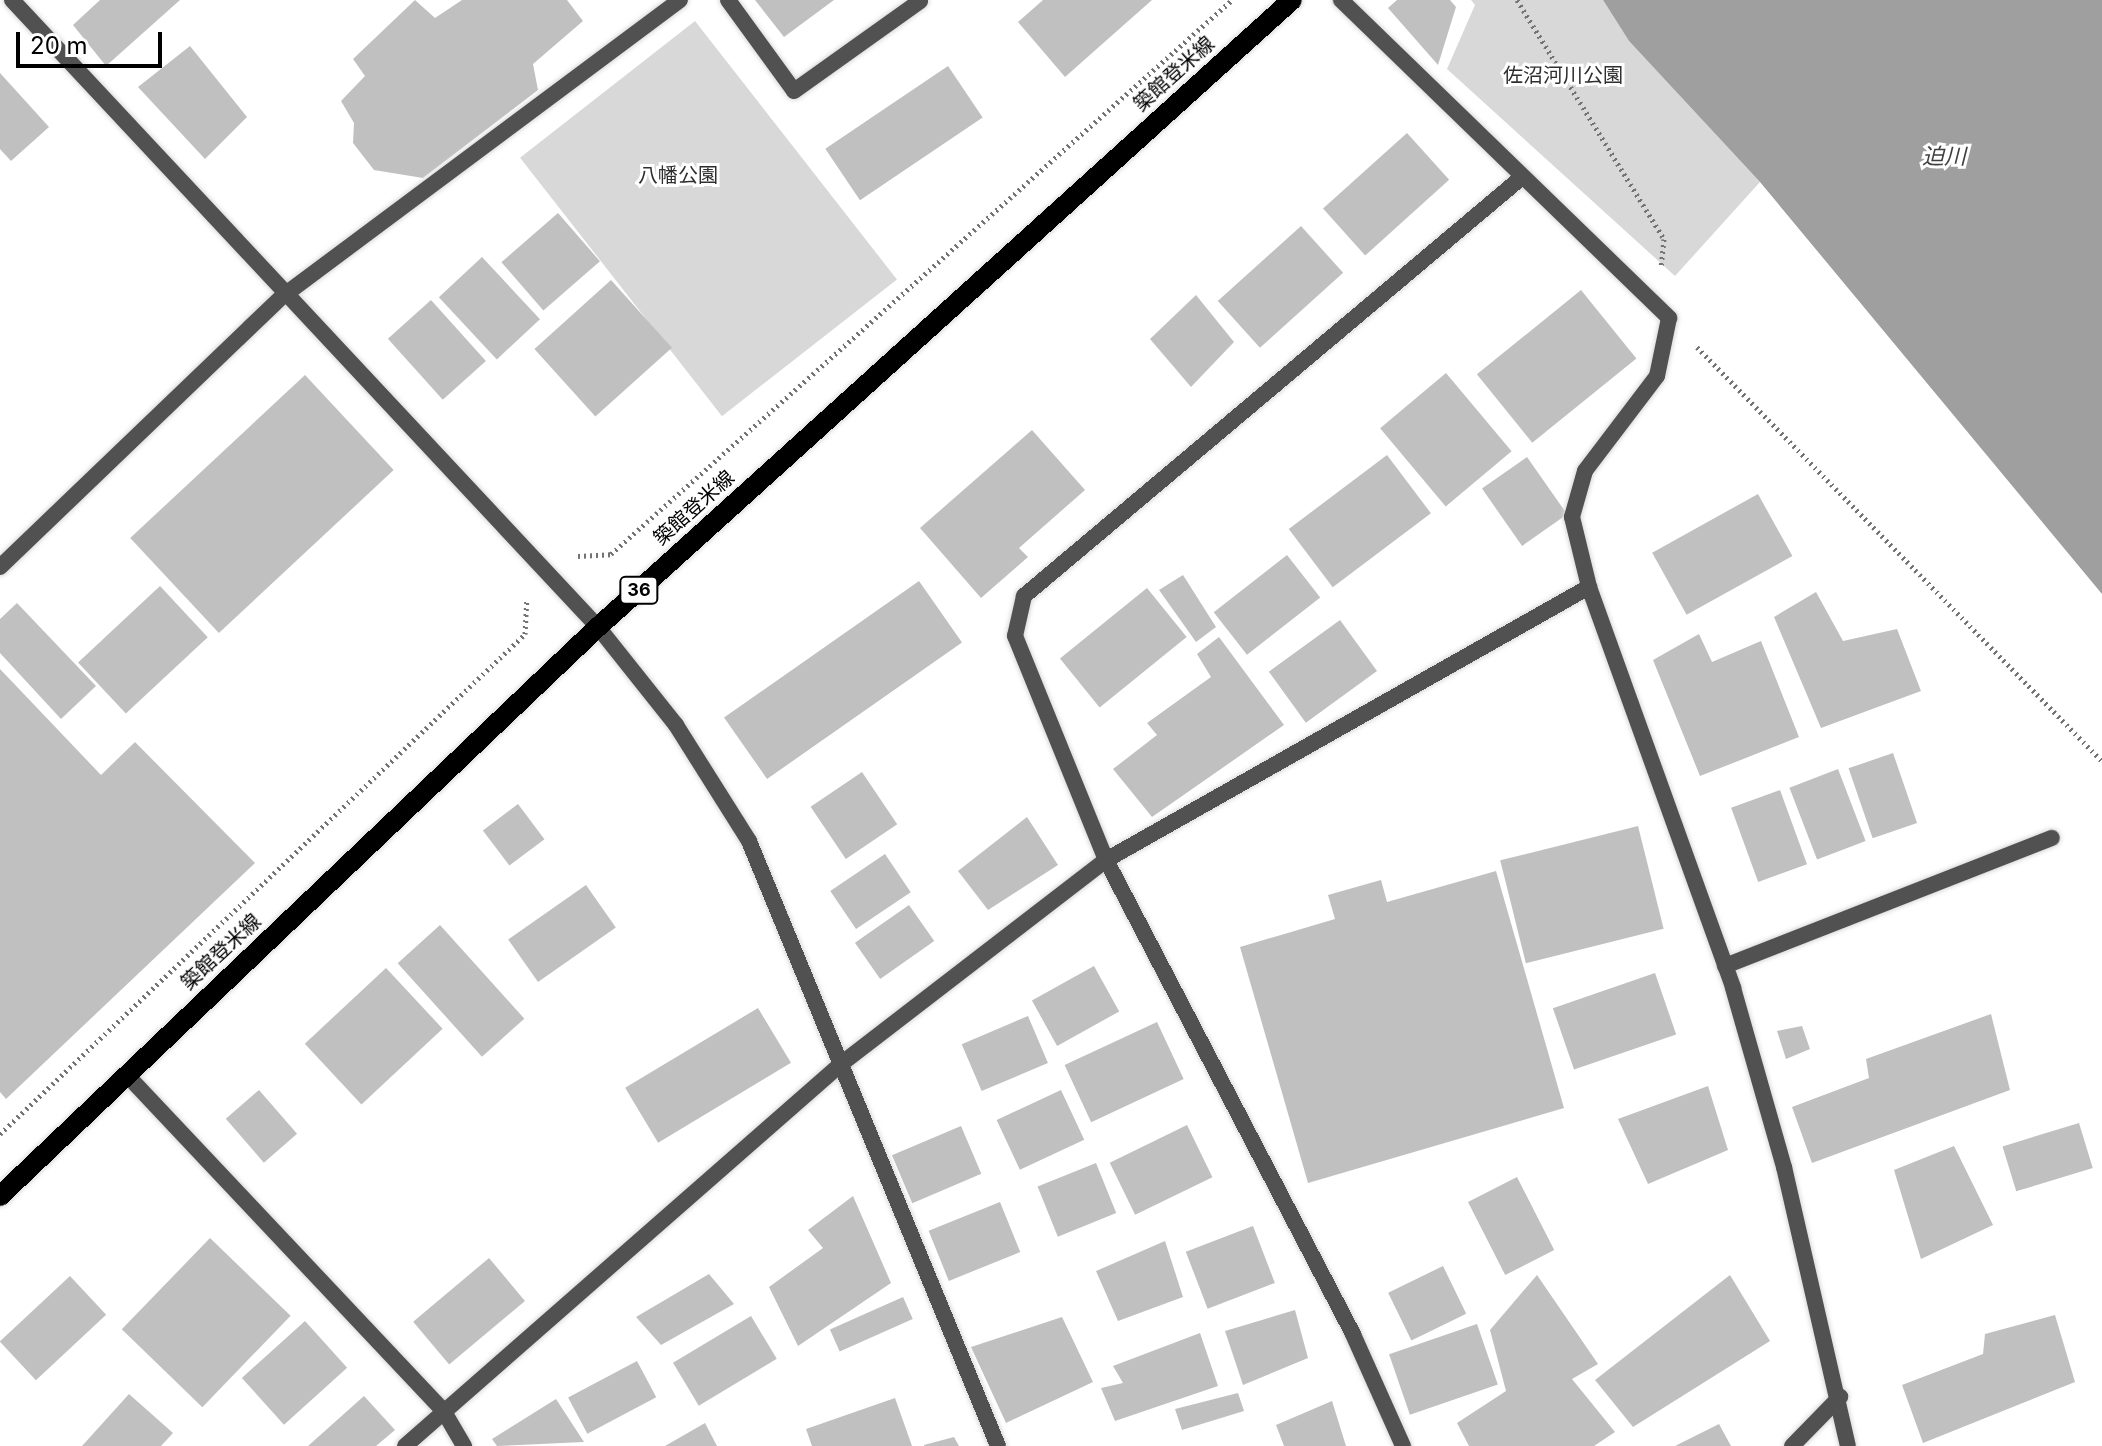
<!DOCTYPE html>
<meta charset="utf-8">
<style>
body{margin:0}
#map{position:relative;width:2102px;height:1446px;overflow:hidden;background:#fff;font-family:Inter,"Noto Sans JP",sans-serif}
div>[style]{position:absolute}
.green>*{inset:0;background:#d8d8d8;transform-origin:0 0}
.water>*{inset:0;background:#9f9f9f}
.building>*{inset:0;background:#c0c0c0;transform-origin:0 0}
.path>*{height:5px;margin-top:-2.5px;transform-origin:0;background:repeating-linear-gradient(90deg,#737373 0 2px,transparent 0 6px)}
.roads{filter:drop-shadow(0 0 2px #dbdbdb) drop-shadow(0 0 2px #dbdbdb)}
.service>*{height:16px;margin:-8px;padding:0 8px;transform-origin:8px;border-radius:8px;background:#515151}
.minor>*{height:16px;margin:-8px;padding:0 8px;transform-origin:8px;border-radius:8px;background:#515151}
.primary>*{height:20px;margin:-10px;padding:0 10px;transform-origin:10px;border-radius:10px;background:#000}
span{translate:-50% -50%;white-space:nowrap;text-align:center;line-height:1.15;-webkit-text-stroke:6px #fff;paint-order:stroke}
.shield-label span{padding:2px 6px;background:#fff;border:2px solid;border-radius:6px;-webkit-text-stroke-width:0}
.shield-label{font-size:18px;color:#000;font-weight:700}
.street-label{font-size:20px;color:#000}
.park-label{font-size:20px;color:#2f2f2f}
.water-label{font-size:22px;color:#404040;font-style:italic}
.scale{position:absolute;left:16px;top:32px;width:146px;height:36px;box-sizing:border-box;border:4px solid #000;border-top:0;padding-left:10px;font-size:24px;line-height:28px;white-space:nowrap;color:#000;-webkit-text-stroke:6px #fff;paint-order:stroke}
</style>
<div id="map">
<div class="green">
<i style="clip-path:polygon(1471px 0,1603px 0,1629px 41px,1760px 182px,1675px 276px,1447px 69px,1475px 5px)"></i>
<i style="left:695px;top:21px;width:328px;height:222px;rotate:52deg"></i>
</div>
<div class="water">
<i style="clip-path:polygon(1603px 0,2102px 0,2102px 594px,1760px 182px,1629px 41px)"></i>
</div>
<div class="building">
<i style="clip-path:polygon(100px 0,180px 0,106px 66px,73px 25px)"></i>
<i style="clip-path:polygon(415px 0,435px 18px,462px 0,567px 0,583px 21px,533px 64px,538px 90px,423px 178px,374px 170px,353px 143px,354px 123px,341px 101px,365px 76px,353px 59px)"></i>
<i style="clip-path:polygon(755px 0,834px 0,784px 37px)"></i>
<i style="clip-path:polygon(1043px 0,1152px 0,1065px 77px,1018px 22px)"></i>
<i style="clip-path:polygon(1397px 0,1450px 0,1456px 7px,1438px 65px,1388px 8px)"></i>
<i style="clip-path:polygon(190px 46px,247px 117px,205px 159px,138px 87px)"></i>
<i style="left:948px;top:66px;width:62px;height:148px;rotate:56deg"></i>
<i style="clip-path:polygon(0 73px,49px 127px,11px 161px,0 149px)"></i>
<i style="left:1407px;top:133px;width:63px;height:113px;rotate:48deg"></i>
<i style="left:558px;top:213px;width:64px;height:75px;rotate:49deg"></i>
<i style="left:1301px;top:226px;width:63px;height:112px;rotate:48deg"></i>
<i style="left:482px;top:257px;width:85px;height:59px;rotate:47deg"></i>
<i style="left:611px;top:280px;width:91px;height:103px;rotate:48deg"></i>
<i style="left:1581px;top:290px;width:88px;height:134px;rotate:51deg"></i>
<i style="clip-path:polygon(1196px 295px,1234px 342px,1191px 387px,1150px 339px)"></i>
<i style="left:431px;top:300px;width:82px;height:58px;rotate:48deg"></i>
<i style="left:1446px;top:373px;width:102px;height:86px;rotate:50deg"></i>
<i style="left:305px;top:375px;width:130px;height:239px;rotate:47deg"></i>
<i style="clip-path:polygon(1032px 430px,1085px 490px,1019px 548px,1028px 557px,981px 598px,920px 528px)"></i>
<i style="left:1387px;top:455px;width:73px;height:123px;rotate:53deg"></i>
<i style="left:1527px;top:457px;width:70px;height:55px;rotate:55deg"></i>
<i style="left:1758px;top:494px;width:71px;height:121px;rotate:61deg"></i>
<i style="left:1287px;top:555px;width:54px;height:93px;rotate:52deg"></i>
<i style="clip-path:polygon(1183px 575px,1216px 627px,1196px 642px,1159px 590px)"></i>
<i style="left:919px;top:581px;width:75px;height:238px;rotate:55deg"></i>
<i style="left:160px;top:586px;width:70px;height:112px;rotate:47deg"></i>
<i style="left:1147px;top:588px;width:63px;height:112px;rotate:51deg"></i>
<i style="clip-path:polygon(1816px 592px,1843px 641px,1897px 629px,1921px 691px,1821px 728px,1774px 617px)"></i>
<i style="clip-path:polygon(17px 603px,96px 686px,61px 719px,0 653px,0 619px)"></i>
<i style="left:1340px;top:620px;width:63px;height:88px;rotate:54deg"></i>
<i style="clip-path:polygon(1699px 634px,1712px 662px,1761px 641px,1799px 737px,1700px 776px,1653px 660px)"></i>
<i style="clip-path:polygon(1219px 637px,1284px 725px,1152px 817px,1113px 769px,1157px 735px,1147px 723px,1211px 677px,1197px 654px)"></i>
<i style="clip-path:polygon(0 669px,101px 775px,135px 742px,255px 863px,6px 1099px,0 1092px)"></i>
<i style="left:1893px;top:753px;width:74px;height:47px;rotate:71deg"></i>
<i style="left:1838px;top:769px;width:77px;height:52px;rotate:69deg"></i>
<i style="left:862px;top:772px;width:63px;height:62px;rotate:56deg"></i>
<i style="left:1780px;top:790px;width:79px;height:52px;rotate:70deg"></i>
<i style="left:518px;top:804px;width:44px;height:44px;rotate:53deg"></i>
<i style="clip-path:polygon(1027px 817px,1058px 865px,988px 910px,958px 871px)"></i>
<i style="left:1638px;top:826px;width:106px;height:142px;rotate:76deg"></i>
<i style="left:885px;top:854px;width:46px;height:66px;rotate:56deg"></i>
<i style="clip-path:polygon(1496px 871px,1564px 1108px,1308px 1183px,1240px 947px,1335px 919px,1328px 895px,1381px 880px,1387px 902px)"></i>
<i style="left:586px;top:885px;width:52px;height:95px;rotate:55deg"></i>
<i style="left:909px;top:905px;width:44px;height:66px;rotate:55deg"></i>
<i style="left:440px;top:925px;width:126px;height:57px;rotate:48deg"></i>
<i style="left:1094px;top:966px;width:52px;height:71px;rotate:61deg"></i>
<i style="left:386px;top:968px;width:83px;height:111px;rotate:47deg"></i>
<i style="left:1655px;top:973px;width:65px;height:108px;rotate:71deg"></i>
<i style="left:758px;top:1008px;width:64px;height:155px;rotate:59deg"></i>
<i style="clip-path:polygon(1991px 1014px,2010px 1090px,1812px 1163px,1792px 1107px,1869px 1078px,1866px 1059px)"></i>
<i style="left:1028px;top:1016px;width:51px;height:72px;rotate:67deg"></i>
<i style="left:1157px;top:1022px;width:63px;height:102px;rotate:65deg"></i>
<i style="clip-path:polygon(1802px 1026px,1810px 1049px,1786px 1059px,1777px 1031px)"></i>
<i style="clip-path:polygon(1708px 1086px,1728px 1150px,1648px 1184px,1618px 1119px)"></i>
<i style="left:259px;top:1090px;width:58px;height:44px;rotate:49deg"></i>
<i style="left:1061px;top:1090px;width:55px;height:71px;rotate:65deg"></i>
<i style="left:2079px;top:1123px;width:47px;height:80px;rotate:73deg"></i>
<i style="left:1187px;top:1125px;width:58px;height:86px;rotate:64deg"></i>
<i style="left:961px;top:1126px;width:52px;height:75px;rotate:67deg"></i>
<i style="clip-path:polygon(1954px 1146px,1993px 1225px,1921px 1259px,1894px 1170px)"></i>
<i style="left:1096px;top:1163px;width:54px;height:63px;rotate:68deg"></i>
<i style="left:1517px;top:1177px;width:82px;height:55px;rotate:63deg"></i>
<i style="clip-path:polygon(853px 1196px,891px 1283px,798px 1346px,769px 1287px,823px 1248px,808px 1230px)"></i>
<i style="left:1000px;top:1202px;width:54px;height:77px;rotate:68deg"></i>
<i style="left:1253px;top:1226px;width:61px;height:72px;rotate:69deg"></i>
<i style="left:210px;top:1238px;width:112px;height:127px;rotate:44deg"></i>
<i style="clip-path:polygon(1165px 1241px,1183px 1297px,1118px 1321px,1096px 1271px)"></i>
<i style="left:489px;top:1258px;width:56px;height:99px;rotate:50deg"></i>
<i style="left:1443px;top:1266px;width:53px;height:61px;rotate:64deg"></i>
<i style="clip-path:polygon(709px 1274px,734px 1304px,661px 1345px,636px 1317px)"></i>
<i style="clip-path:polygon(1537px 1275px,1598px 1364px,1572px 1379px,1615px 1432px,1594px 1446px,1469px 1446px,1457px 1423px,1506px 1391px,1490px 1330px)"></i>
<i style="clip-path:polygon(1730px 1275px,1770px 1341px,1633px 1427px,1595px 1380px)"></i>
<i style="left:70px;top:1276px;width:53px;height:96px;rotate:47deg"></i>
<i style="left:903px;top:1297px;width:24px;height:80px;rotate:66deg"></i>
<i style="clip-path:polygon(1295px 1310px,1308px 1358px,1243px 1385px,1225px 1331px)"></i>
<i style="clip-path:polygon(2055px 1315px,2075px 1382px,1923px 1443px,1902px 1385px,1983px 1354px,1985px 1334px)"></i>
<i style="left:751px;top:1316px;width:50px;height:91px;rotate:59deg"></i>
<i style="clip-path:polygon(1062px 1317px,1093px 1382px,1006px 1423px,971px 1347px)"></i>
<i style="left:305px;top:1321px;width:63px;height:85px;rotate:48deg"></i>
<i style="left:1477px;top:1324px;width:64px;height:93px;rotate:71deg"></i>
<i style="clip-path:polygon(1200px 1333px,1218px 1386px,1115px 1421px,1101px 1388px,1123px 1383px,1113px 1366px)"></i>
<i style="left:637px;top:1361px;width:41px;height:78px;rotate:62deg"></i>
<i style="clip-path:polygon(1238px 1393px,1244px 1411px,1182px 1430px,1175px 1409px)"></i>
<i style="clip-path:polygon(129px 1394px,173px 1433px,161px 1446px,82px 1446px)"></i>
<i style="clip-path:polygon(364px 1396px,395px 1430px,376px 1446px,308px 1446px)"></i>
<i style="clip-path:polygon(895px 1398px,912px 1446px,812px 1446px,806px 1429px)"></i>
<i style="clip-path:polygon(556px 1399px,584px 1442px,497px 1446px,492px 1439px)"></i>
<i style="clip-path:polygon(1332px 1401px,1346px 1446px,1284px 1446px,1276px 1425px)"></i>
<i style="clip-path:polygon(705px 1423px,717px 1446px,665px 1446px)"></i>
<i style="clip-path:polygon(1719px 1424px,1731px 1446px,1675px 1446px)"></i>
<i style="clip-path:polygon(954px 1437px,959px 1446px,924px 1446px,924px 1445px)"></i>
</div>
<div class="path">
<i style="left:1517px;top:0;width:281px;rotate:58.4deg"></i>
<i style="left:1664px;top:239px;width:27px;rotate:96deg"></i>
<i style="left:1697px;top:347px;width:579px;rotate:45.63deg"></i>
<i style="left:578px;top:556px;width:33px;rotate:-3deg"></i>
<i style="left:611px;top:554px;width:832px;rotate:-41.74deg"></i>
<i style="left:0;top:1134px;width:725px;rotate:-43.6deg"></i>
<i style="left:525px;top:634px;width:34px;rotate:-87deg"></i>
</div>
<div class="roads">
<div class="service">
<i style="left:728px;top:0;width:112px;rotate:54deg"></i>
<i style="left:794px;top:91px;width:155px;rotate:-35.5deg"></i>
<i style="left:1725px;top:966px;width:351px;rotate:-21.4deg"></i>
</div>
<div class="minor">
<i style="left:12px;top:0;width:858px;rotate:46.94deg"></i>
<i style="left:598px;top:627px;width:125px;rotate:51.5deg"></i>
<i style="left:676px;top:725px;width:137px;rotate:57.8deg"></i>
<i style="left:749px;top:841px;width:654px;rotate:67.63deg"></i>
<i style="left:1341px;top:0;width:457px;rotate:44.1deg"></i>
<i style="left:1669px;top:318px;width:59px;rotate:101.7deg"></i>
<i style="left:1657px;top:376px;width:119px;rotate:127.2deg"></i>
<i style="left:1585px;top:471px;width:48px;rotate:105.8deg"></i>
<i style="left:1572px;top:517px;width:72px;rotate:76.3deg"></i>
<i style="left:1589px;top:587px;width:426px;rotate:70.2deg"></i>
<i style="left:1733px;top:988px;width:186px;rotate:74.1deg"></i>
<i style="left:1784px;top:1167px;width:286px;rotate:77.1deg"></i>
<i style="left:0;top:567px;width:392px;rotate:-43.8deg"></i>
<i style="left:283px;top:296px;width:495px;rotate:-36.7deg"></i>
<i style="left:126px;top:1074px;width:462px;rotate:46.7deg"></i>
<i style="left:443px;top:1410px;width:42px;rotate:59.7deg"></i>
<i style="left:405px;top:1446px;width:580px;rotate:-41.22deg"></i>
<i style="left:841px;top:1064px;width:334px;rotate:-37.6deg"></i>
<i style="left:1106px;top:860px;width:555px;rotate:-29.48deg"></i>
<i style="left:1403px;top:1446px;width:123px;rotate:-114.1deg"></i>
<i style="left:1353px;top:1334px;width:534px;rotate:-117.52deg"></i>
<i style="left:1106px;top:860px;width:242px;rotate:-112.1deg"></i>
<i style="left:1015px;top:636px;width:41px;rotate:-77.3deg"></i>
<i style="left:1024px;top:596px;width:649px;rotate:-40.07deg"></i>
<i style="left:1792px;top:1446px;width:69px;rotate:-45.6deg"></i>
</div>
<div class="primary">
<i style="left:0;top:1196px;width:825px;rotate:-43.58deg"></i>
<i style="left:598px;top:627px;width:935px;rotate:-42.1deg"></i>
</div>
</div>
<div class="shield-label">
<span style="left:639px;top:590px">36</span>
</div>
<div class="street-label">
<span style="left:1174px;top:74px;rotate:-42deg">築館登米線</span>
<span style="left:694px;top:508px;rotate:-42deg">築館登米線</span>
<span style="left:221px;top:952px;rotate:-43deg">築館登米線</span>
</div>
<div class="park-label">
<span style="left:1563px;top:75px">佐沼河川公園</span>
<span style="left:678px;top:175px">八幡公園</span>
</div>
<div class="water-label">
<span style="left:1944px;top:157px">迫川</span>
</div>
<div class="scale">20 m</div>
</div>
